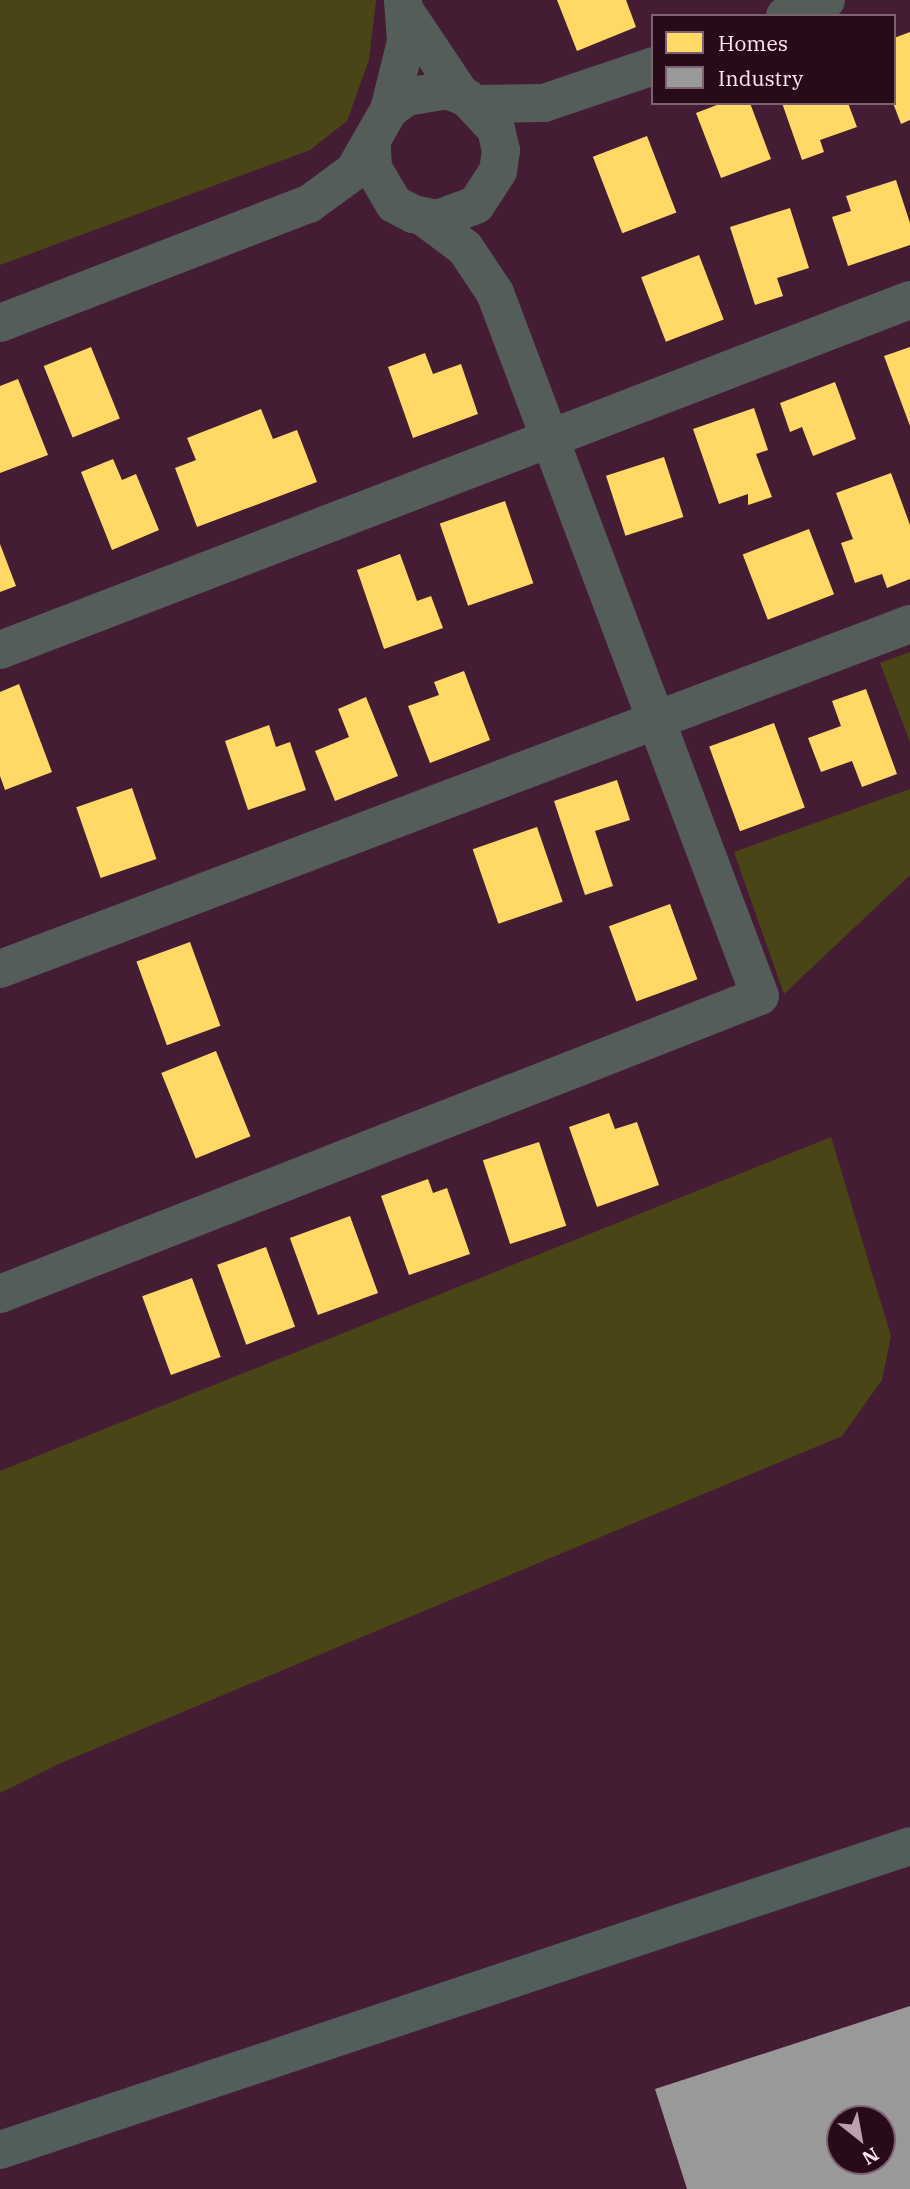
<!DOCTYPE html>
<style>
body{margin:0}
#map{position:relative;width:910px;height:2189px;overflow:hidden;background:#441d34;font-family:"IBM Plex Serif",serif}
div>[style]{position:absolute}
.green>*{inset:0;background:#4a4516}
.homes>*{inset:0;background:#ffd966;transform-origin:0 0}
.industry>*{inset:0;background:#999}
.street>*{height:38px;margin:-19px;padding:0 19px;transform-origin:19px;border-radius:19px;background:#555d5b}
.secondary>*{height:38px;margin:-19px;padding:0 19px;transform-origin:19px;border-radius:19px;background:#515e5b}
span{translate:-50% -50%;white-space:nowrap;text-align:center;line-height:1.15;-webkit-text-stroke:7px #280b1b;paint-order:stroke}
.legend{position:absolute;left:651px;top:14px;width:245px;height:91px;box-sizing:border-box;background:#280b1b;border:2px solid #7e6271;margin:0;padding:9px 12px;list-style:none;font-size:21px;color:#ffe5f1}
.legend li{display:flex;align-items:center;gap:14px;height:35px}
.legend b{width:35px;border:2px solid #7e6271}
.north{position:absolute;left:826px;top:2105px;width:70px;height:70px;box-sizing:border-box;background:#280b1b;border:2px solid #7e6271;border-radius:50%;rotate:149deg;font-size:19px;font-weight:700;line-height:28px;text-align:center;color:#ffe5f1}
.north::after{content:'';display:block;margin:auto;width:24px;height:32px;background:#be9faf;clip-path:polygon(50% 0,100% 100%,50% 72%,0 100%)}
</style>
<div id="map">
<div class="green">
<i style="clip-path:polygon(0 0,376px 0,369px 60px,347px 121px,310px 150px,0 265px)"></i>
<i style="clip-path:polygon(910px 652px,910px 742px,880px 663px)"></i>
<i style="clip-path:polygon(910px 789px,910px 875px,784px 994px,734px 852px)"></i>
<i style="clip-path:polygon(831px 1137px,891px 1336px,882px 1380px,842px 1436px,61px 1763px,0 1793px,0 1471px)"></i>
</div>
<div class="homes">
<i style="clip-path:polygon(557px 0,626px 0,636px 27px,577px 51px)"></i>
<i style="clip-path:polygon(910px 32px,910px 120px,901px 124px,893px 103px,894px 38px)"></i>
<i style="clip-path:polygon(722px 103px,750px 103px,771px 159px,721px 178px,696px 113px)"></i>
<i style="clip-path:polygon(782px 103px,848px 103px,857px 127px,820px 140px,824px 152px,802px 160px)"></i>
<i style="left:647px;top:136px;width:82px;height:58px;rotate:69deg"></i>
<i style="clip-path:polygon(896px 180px,910px 223px,910px 245px,848px 266px,832px 217px,851px 211px,846px 196px)"></i>
<i style="clip-path:polygon(790px 208px,809px 268px,777px 278px,783px 296px,755px 305px,730px 227px)"></i>
<i style="left:699px;top:255px;width:69px;height:62px;rotate:69deg"></i>
<i style="left:91px;top:347px;width:77px;height:51px;rotate:68deg"></i>
<i style="clip-path:polygon(910px 347px,910px 426px,884px 356px)"></i>
<i style="clip-path:polygon(425px 353px,433px 374px,461px 364px,478px 414px,413px 438px,388px 367px)"></i>
<i style="clip-path:polygon(18px 379px,48px 455px,0 473px,0 386px)"></i>
<i style="clip-path:polygon(835px 382px,856px 439px,813px 456px,802px 427px,790px 432px,780px 403px)"></i>
<i style="clip-path:polygon(754px 408px,768px 450px,756px 454px,772px 497px,748px 505px,748px 494px,719px 504px,693px 429px)"></i>
<i style="clip-path:polygon(261px 409px,273px 439px,297px 430px,317px 482px,197px 527px,175px 468px,196px 460px,187px 438px)"></i>
<i style="left:664px;top:457px;width:63px;height:61px;rotate:72deg"></i>
<i style="clip-path:polygon(113px 459px,122px 480px,136px 474px,159px 530px,112px 550px,81px 472px)"></i>
<i style="clip-path:polygon(891px 473px,910px 525px,910px 579px,887px 588px,882px 574px,855px 583px,841px 543px,853px 539px,836px 493px)"></i>
<i style="left:505px;top:501px;width:87px;height:69px;rotate:71deg"></i>
<i style="left:809px;top:529px;width:70px;height:71px;rotate:69deg"></i>
<i style="clip-path:polygon(0 544px,16px 586px,0 592px)"></i>
<i style="clip-path:polygon(400px 554px,417px 601px,431px 596px,443px 628px,384px 649px,357px 570px)"></i>
<i style="clip-path:polygon(464px 671px,490px 740px,430px 763px,408px 706px,439px 695px,434px 682px)"></i>
<i style="clip-path:polygon(19px 684px,52px 772px,5px 790px,0 776px,0 692px)"></i>
<i style="clip-path:polygon(866px 689px,897px 774px,862px 787px,852px 761px,821px 772px,808px 738px,841px 726px,832px 701px)"></i>
<i style="clip-path:polygon(366px 697px,398px 776px,335px 801px,315px 751px,349px 737px,338px 709px)"></i>
<i style="left:774px;top:723px;width:90px;height:69px;rotate:70deg"></i>
<i style="clip-path:polygon(269px 725px,276px 747px,290px 742px,306px 790px,248px 810px,225px 741px)"></i>
<i style="clip-path:polygon(617px 780px,630px 820px,595px 831px,613px 886px,585px 895px,554px 801px)"></i>
<i style="left:132px;top:788px;width:75px;height:59px;rotate:71deg"></i>
<i style="left:537px;top:827px;width:79px;height:68px;rotate:71deg"></i>
<i style="left:670px;top:904px;width:80px;height:65px;rotate:70deg"></i>
<i style="left:190px;top:942px;width:89px;height:57px;rotate:70deg"></i>
<i style="left:216px;top:1051px;width:92px;height:59px;rotate:68deg"></i>
<i style="clip-path:polygon(609px 1113px,615px 1129px,637px 1122px,659px 1185px,597px 1207px,569px 1127px)"></i>
<i style="left:539px;top:1142px;width:88px;height:59px;rotate:72deg"></i>
<i style="clip-path:polygon(428px 1179px,433px 1193px,447px 1188px,470px 1254px,409px 1275px,381px 1196px)"></i>
<i style="left:350px;top:1216px;width:82px;height:64px;rotate:70deg"></i>
<i style="left:266px;top:1247px;width:85px;height:52px;rotate:70deg"></i>
<i style="left:192px;top:1278px;width:84px;height:53px;rotate:70deg"></i>
</div>
<div class="industry">
<i style="clip-path:polygon(evenodd,910px 2006px,910px 2189px,687px 2189px,655px 2089px,910px 2006px,840px 2119px,882px 2119px,882px 2161px,840px 2161px,840px 2119px)"></i>
</div>
<div class="street">
<i style="left:405px;top:11px;width:102px;rotate:56.2deg"></i>
<i style="left:785px;top:16px;width:44px;rotate:-21.3deg"></i>
<i style="left:476px;top:104px;width:68px;rotate:-0.8deg"></i>
<i style="left:544px;top:103px;width:115px;rotate:-18.7deg"></i>
<i style="left:389px;top:110px;width:70px;rotate:-76deg"></i>
<i style="left:406px;top:42px;width:42px;rotate:-94.1deg"></i>
<i style="left:0;top:323px;width:331px;rotate:-21.1deg"></i>
<i style="left:309px;top:204px;width:56px;rotate:-36.3deg"></i>
<i style="left:354px;top:171px;width:70px;rotate:-60.2deg"></i>
<i style="left:389px;top:110px;width:21px;rotate:-37deg"></i>
<i style="left:406px;top:97px;width:43px;rotate:-9.5deg"></i>
<i style="left:448px;top:90px;width:21px;rotate:23deg"></i>
<i style="left:467px;top:98px;width:42px;rotate:46.9deg"></i>
<i style="left:496px;top:129px;width:22px;rotate:77deg"></i>
<i style="left:501px;top:150px;width:21px;rotate:98deg"></i>
<i style="left:498px;top:171px;width:40px;rotate:122.9deg"></i>
<i style="left:476px;top:205px;width:41px;rotate:160.3deg"></i>
<i style="left:437px;top:219px;width:25px;rotate:-168deg"></i>
<i style="left:413px;top:214px;width:21px;rotate:-152deg"></i>
<i style="left:394px;top:204px;width:42px;rotate:-120.3deg"></i>
<i style="left:373px;top:168px;width:21px;rotate:-93deg"></i>
<i style="left:0;top:650px;width:975px;rotate:-21.04deg"></i>
<i style="left:0;top:969px;width:973px;rotate:-20.76deg"></i>
<i style="left:0;top:1294px;width:816px;rotate:-21.41deg"></i>
<i style="left:760px;top:996px;width:751px;rotate:-110.65deg"></i>
<i style="left:495px;top:293px;width:54px;rotate:-123.7deg"></i>
<i style="left:465px;top:248px;width:50px;rotate:-143.1deg"></i>
</div>
<div class="secondary">
<i style="left:0;top:2150px;width:959px;rotate:-18.47deg"></i>
</div>
<ul class="legend">
<li><b style="height:19px;background:#ffd966"></b>Homes</li>
<li><b style="height:19px;background:#999"></b>Industry</li>
</ul>
<div class="north">N</div>
</div>
